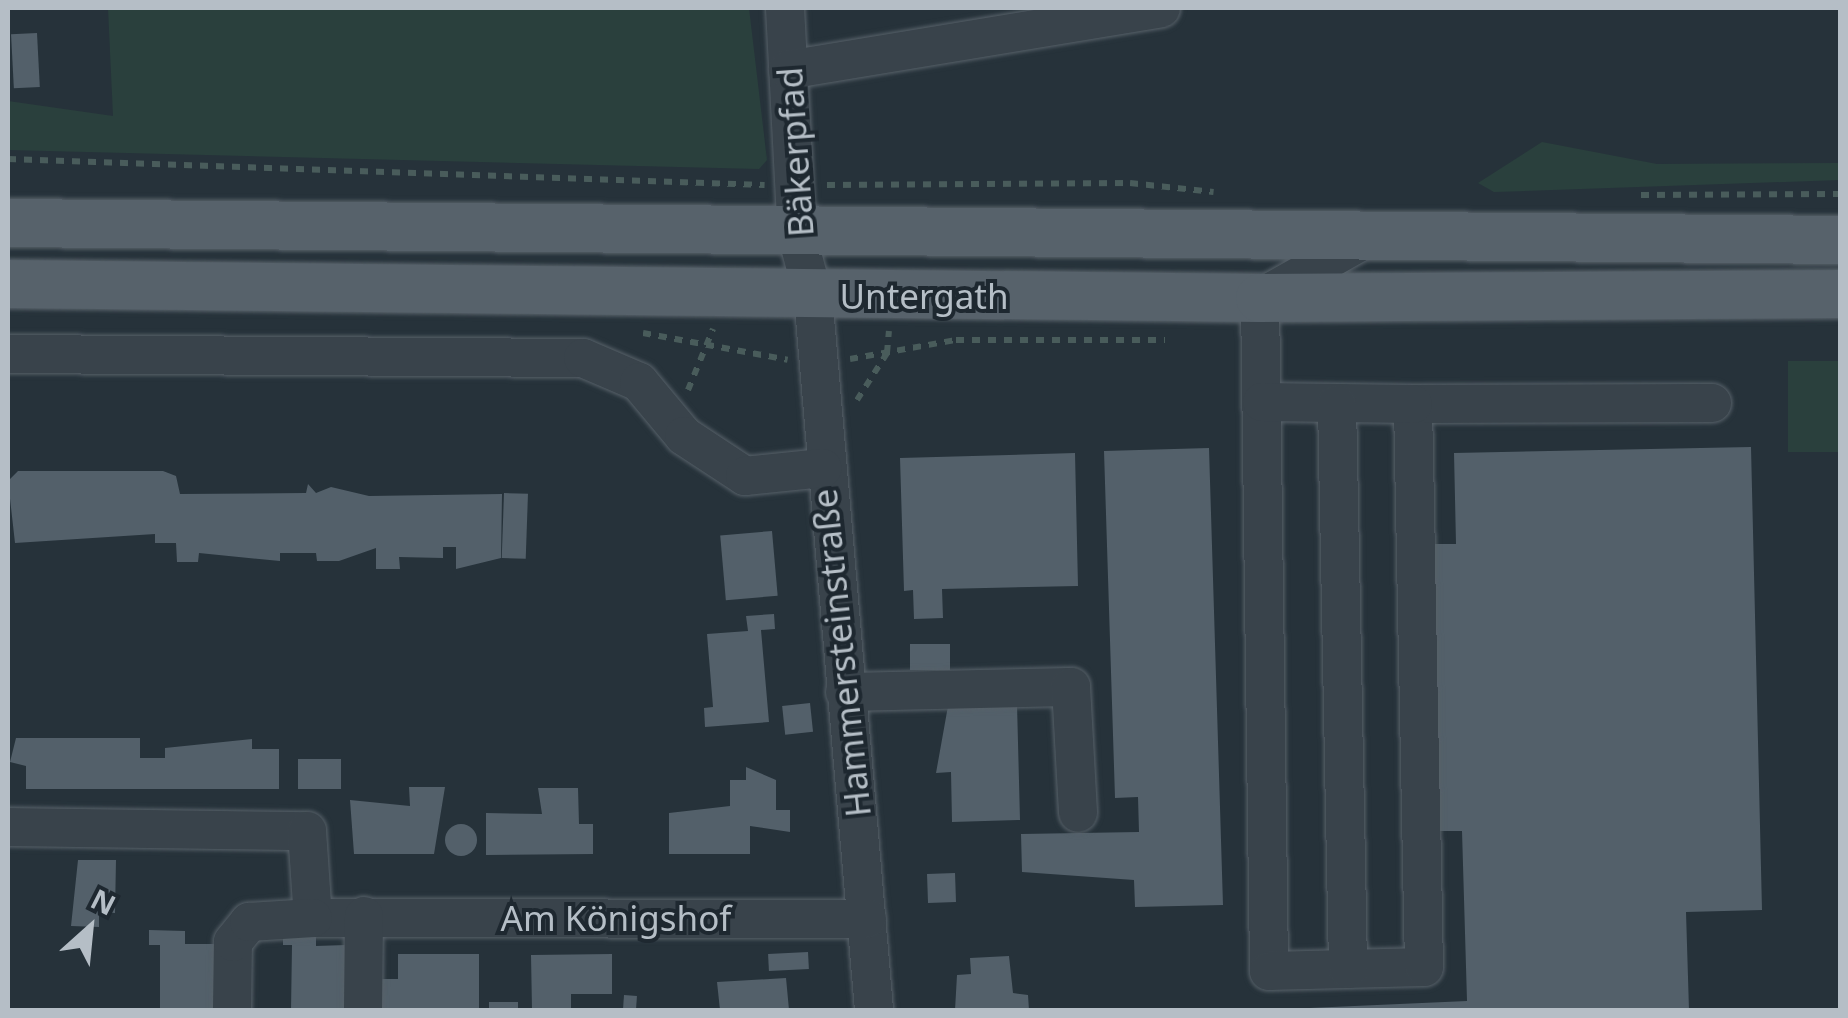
<!DOCTYPE html>
<meta charset="utf-8">
<style>
body{margin:0}
#map{position:relative;width:1848px;height:1018px;overflow:hidden;background:#26323a;font-family:"Noto Sans",sans-serif}
div>[style]{position:absolute}
.green>*{inset:0;background:#2a403d;transform-origin:0 0}
.building>*{inset:0;background:#53606a;transform-origin:0 0}
.round{border-radius:50%}
.path>*{height:6px;margin-top:-3px;transform-origin:0;background:repeating-linear-gradient(90deg,#495c5b 0 8px,transparent 0 16px)}
.roads{filter:drop-shadow(0 0 2px #576169) drop-shadow(0 0 2px #576169)}
.minor>*{height:38px;margin:-19px;padding:0 19px;transform-origin:19px;border-radius:19px;background:#39434b}
.major>*{height:48px;margin:-24px;padding:0 24px;transform-origin:24px;border-radius:24px;background:#57626b}
span{translate:-50% -50%;white-space:nowrap;text-align:center;line-height:1.15;-webkit-text-stroke:8px #1e2830;paint-order:stroke}
.street-label{font-size:35px;color:#b5bec6}
.frame{position:absolute;inset:0;border:10px solid #b5bec6;pointer-events:none}
.north{position:absolute;left:40px;top:878px;width:100px;height:100px;-webkit-text-stroke:8px #1e2830;paint-order:stroke;rotate:27deg;font-size:28px;font-weight:700;line-height:40px;text-align:center;color:#b5bec6}
.north::after{content:'';display:block;margin:auto;width:35px;height:45px;background:#b5bec6;clip-path:polygon(50% 0,100% 100%,50% 72%,0 100%)}
</style>
<div id="map">
<div class="green">
<i style="clip-path:polygon(108px 8px,749px 8px,767px 160px,759px 169px,8px 150px,8px 101px,113px 116px)"></i>
<i style="clip-path:polygon(1542px 142px,1657px 164px,1840px 163px,1840px 180px,1494px 192px,1478px 183px)"></i>
<i style="left:1788px;top:361px;width:52px;height:91px"></i>
</div>
<div class="building">
<i style="left:37px;top:33px;width:54px;height:26px;rotate:87deg"></i>
<i style="clip-path:polygon(1751px 447px,1762px 910px,1686px 912px,1689px 1010px,1262px 1010px,1467px 1001px,1462px 831px,1436px 831px,1430px 544px,1456px 544px,1454px 453px)"></i>
<i style="clip-path:polygon(1209px 448px,1223px 905px,1135px 907px,1134px 880px,1022px 872px,1021px 834px,1139px 832px,1138px 797px,1115px 798px,1104px 451px)"></i>
<i style="clip-path:polygon(1075px 453px,1078px 586px,942px 589px,943px 618px,914px 619px,913px 590px,904px 591px,900px 458px)"></i>
<i style="clip-path:polygon(18px 471px,163px 471px,176px 476px,180px 494px,306px 493px,308px 484px,316px 493px,331px 487px,369px 496px,502px 494px,501px 558px,456px 569px,456px 547px,443px 547px,443px 558px,399px 557px,400px 569px,376px 569px,376px 548px,339px 561px,317px 561px,316px 553px,280px 553px,280px 561px,199px 553px,198px 562px,177px 562px,176px 543px,155px 543px,155px 534px,15px 543px,8px 481px)"></i>
<i style="left:504px;top:493px;width:24px;height:65px;rotate:2deg"></i>
<i style="left:772px;top:531px;width:65px;height:52px;rotate:85deg"></i>
<i style="clip-path:polygon(774px 614px,775px 629px,761px 630px,769px 722px,705px 727px,704px 708px,713px 707px,707px 634px,748px 631px,746px 616px)"></i>
<i style="left:910px;top:644px;width:40px;height:26px"></i>
<i style="left:810px;top:703px;width:29px;height:28px;rotate:84deg"></i>
<i style="clip-path:polygon(1017px 704px,1020px 820px,952px 822px,951px 772px,936px 773px,948px 706px)"></i>
<i style="clip-path:polygon(16px 738px,140px 738px,140px 758px,165px 758px,165px 748px,252px 739px,252px 749px,279px 749px,279px 789px,26px 789px,26px 766px,10px 762px)"></i>
<i style="left:298px;top:759px;width:43px;height:30px"></i>
<i style="clip-path:polygon(746px 767px,776px 780px,776px 810px,790px 810px,790px 832px,750px 826px,750px 854px,669px 854px,669px 813px,730px 806px,730px 780px,746px 780px)"></i>
<i style="clip-path:polygon(409px 787px,445px 787px,434px 854px,354px 854px,350px 800px,410px 806px)"></i>
<i style="clip-path:polygon(538px 788px,578px 788px,579px 824px,593px 824px,593px 854px,486px 855px,486px 813px,542px 814px)"></i>
<i class="round" style="left:445px;top:824px;width:32px;height:32px"></i>
<i style="clip-path:polygon(78px 860px,116px 860px,115px 913px,99px 912px,99px 927px,71px 926px)"></i>
<i style="left:955px;top:873px;width:29px;height:28px;rotate:88deg"></i>
<i style="clip-path:polygon(149px 930px,185px 931px,185px 944px,216px 944px,215px 1010px,160px 1010px,160px 945px,149px 945px)"></i>
<i style="clip-path:polygon(283px 931px,316px 931px,316px 946px,346px 945px,346px 1010px,291px 1010px,292px 945px,283px 945px)"></i>
<i style="left:808px;top:952px;width:17px;height:40px;rotate:87deg"></i>
<i style="clip-path:polygon(398px 954px,479px 954px,479px 1010px,374px 1010px,374px 979px,398px 979px)"></i>
<i style="clip-path:polygon(612px 954px,612px 994px,571px 994px,571px 1010px,532px 1010px,531px 955px)"></i>
<i style="clip-path:polygon(1009px 956px,1013px 993px,1028px 995px,1029px 1010px,955px 1010px,957px 975px,971px 974px,970px 958px)"></i>
<i style="clip-path:polygon(786px 978px,789px 1010px,720px 1010px,717px 982px)"></i>
<i style="left:624px;top:995px;width:13px;height:15px;rotate:4deg"></i>
<i style="left:518px;top:1002px;width:8px;height:29px;rotate:90deg"></i>
</div>
<div class="path">
<i style="left:8px;top:159px;width:757px;rotate:1.97deg"></i>
<i style="left:827px;top:185px;width:303px;rotate:-0.4deg"></i>
<i style="left:1130px;top:183px;width:84px;rotate:6.1deg"></i>
<i style="left:1641px;top:195px;width:199px;rotate:-0.3deg"></i>
<i style="left:643px;top:333px;width:147px;rotate:10.5deg"></i>
<i style="left:850px;top:359px;width:108px;rotate:-10.2deg"></i>
<i style="left:956px;top:340px;width:209px"></i>
<i style="left:688px;top:390px;width:66px;rotate:-67.7deg"></i>
<i style="left:857px;top:400px;width:56px;rotate:-57.4deg"></i>
<i style="left:887px;top:353px;width:22px;rotate:-85deg"></i>
</div>
<div class="roads">
<div class="minor">
<i style="left:785px;top:8px;width:227px;rotate:87deg"></i>
<i style="left:797px;top:235px;width:62px;rotate:75.1deg"></i>
<i style="left:813px;top:295px;width:718px;rotate:85.12deg"></i>
<i style="left:788px;top:70px;width:378px;rotate:-9.4deg"></i>
<i style="left:1369px;top:237px;width:125px;rotate:150.8deg"></i>
<i style="left:1260px;top:298px;width:673px;rotate:89.23deg"></i>
<i style="left:1269px;top:971px;width:155px;rotate:-1.5deg"></i>
<i style="left:1424px;top:967px;width:563px;rotate:-91.12deg"></i>
<i style="left:1413px;top:404px;width:299px;rotate:-0.2deg"></i>
<i style="left:8px;top:354px;width:575px;rotate:0.4deg"></i>
<i style="left:583px;top:358px;width:61px;rotate:23.2deg"></i>
<i style="left:639px;top:382px;width:70px;rotate:50.2deg"></i>
<i style="left:684px;top:436px;width:73px;rotate:33.3deg"></i>
<i style="left:745px;top:476px;width:78px;rotate:-5.9deg"></i>
<i style="left:1262px;top:402px;width:151px;rotate:0.8deg"></i>
<i style="left:1337px;top:404px;width:565px;rotate:88.88deg"></i>
<i style="left:845px;top:692px;width:226px;rotate:-1.3deg"></i>
<i style="left:1071px;top:687px;width:126px;rotate:86.8deg"></i>
<i style="left:8px;top:827px;width:299px;rotate:0.8deg"></i>
<i style="left:307px;top:831px;width:87px;rotate:86.1deg"></i>
<i style="left:313px;top:918px;width:554px;rotate:0.1deg"></i>
<i style="left:232px;top:1010px;width:68px;rotate:-89.2deg"></i>
<i style="left:233px;top:942px;width:26px;rotate:-51deg"></i>
<i style="left:249px;top:922px;width:64px;rotate:-3.6deg"></i>
<i style="left:363px;top:1010px;width:94px;rotate:-89.4deg"></i>
</div>
<div class="major">
<i style="left:8px;top:223px;width:1832px;rotate:0.53deg"></i>
<i style="left:8px;top:284px;width:1252px;rotate:0.64deg"></i>
<i style="left:1260px;top:298px;width:580px;rotate:-0.4deg"></i>
</div>
</div>
<div class="street-label">
<span style="left:795px;top:152px;rotate:-94deg">Bäkerpfad</span>
<span style="left:924px;top:296px">Untergath</span>
<span style="left:841px;top:653px;rotate:-96deg">Hammersteinstraße</span>
<span style="left:616px;top:918px">Am Königshof</span>
</div>
<div class="frame"></div>
<div class="north">N</div>
</div>
